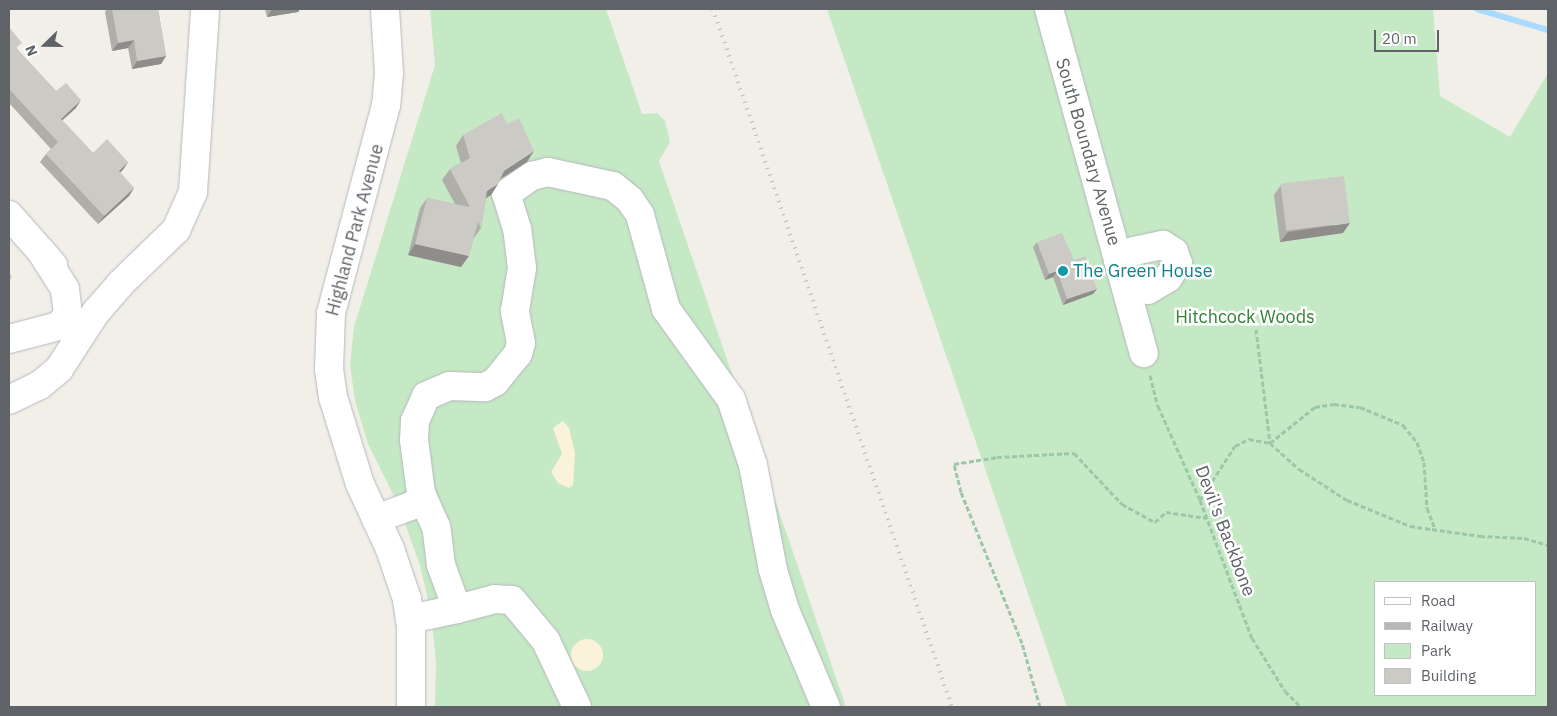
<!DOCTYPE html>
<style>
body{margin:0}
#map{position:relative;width:1557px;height:716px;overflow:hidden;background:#f1efe8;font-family:"IBM Plex Sans",sans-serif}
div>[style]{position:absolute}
.green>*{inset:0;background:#c5e8c5}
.sand>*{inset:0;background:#fbf3d9}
.round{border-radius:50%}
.stream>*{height:6px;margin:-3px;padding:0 3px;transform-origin:3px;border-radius:3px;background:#aadaff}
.path>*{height:3px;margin-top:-1.5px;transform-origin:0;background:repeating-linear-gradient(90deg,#9cc7a9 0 5px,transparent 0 7.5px)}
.roads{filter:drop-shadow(0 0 1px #b5b8bc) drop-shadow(0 0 1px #b5b8bc)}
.minor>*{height:28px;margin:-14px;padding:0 14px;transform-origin:14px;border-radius:14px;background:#fff}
.rail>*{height:4px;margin-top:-2px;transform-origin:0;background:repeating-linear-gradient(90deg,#b6b7b8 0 1px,transparent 0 7px)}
.wall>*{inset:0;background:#afaea9}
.shaded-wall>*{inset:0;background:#8f8d8a}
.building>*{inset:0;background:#cccac5;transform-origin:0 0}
.dots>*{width:14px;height:14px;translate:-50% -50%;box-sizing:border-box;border:2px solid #fff;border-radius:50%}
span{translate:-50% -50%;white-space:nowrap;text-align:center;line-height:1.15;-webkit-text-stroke:5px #fff;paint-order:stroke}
.street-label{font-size:18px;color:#5f6368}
.culture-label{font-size:18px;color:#0d838f}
.left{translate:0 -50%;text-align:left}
.park-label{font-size:18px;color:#348238}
.frame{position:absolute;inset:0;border:10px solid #5f6368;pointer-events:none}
.legend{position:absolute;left:1374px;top:581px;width:162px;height:115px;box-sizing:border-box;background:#fff;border:1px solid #bfc1c3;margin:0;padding:6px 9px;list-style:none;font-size:15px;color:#5f6368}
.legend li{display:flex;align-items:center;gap:10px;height:25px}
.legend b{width:25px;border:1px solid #bfc1c3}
.north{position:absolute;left:20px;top:20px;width:50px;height:50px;-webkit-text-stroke:4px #fff;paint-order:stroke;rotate:248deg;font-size:14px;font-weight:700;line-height:20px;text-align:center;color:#5f6368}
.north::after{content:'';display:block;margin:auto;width:18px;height:22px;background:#5f6368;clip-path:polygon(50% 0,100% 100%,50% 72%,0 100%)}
.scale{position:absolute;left:1374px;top:30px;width:65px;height:22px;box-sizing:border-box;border:2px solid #5f6368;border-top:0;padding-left:6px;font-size:15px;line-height:18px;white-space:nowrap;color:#5f6368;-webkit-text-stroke:4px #fff;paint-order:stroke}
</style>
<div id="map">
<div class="green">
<i style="clip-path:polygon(430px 9px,606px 9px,642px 114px,657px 113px,665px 121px,670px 142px,659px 161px,846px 707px,435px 707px,436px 662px,431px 613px,420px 565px,397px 502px,368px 444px,355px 401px,350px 365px,354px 327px,435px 65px)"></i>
<i style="clip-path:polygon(evenodd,827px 9px,1433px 9px,1440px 96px,1510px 137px,1548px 73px,1548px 707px,1067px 707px,827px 9px,1376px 582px,1536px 582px,1536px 695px,1376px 695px,1376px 582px)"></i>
</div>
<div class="sand">
<i style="clip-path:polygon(563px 421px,569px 428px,575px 453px,573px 485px,569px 488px,558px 483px,551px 472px,562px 454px,553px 428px)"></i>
<i class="round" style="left:571px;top:639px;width:32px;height:32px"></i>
</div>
<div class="stream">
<i style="left:1477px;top:9px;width:74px;rotate:16.5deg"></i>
</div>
<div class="path">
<i style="left:1256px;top:329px;width:115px;rotate:83deg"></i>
<i style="left:1270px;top:443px;width:58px;rotate:-38.7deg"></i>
<i style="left:1315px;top:407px;width:19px;rotate:-9deg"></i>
<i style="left:1334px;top:404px;width:26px;rotate:7deg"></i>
<i style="left:1360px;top:407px;width:47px;rotate:22.7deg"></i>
<i style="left:1403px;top:425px;width:22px;rotate:51deg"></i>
<i style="left:1417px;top:442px;width:21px;rotate:71deg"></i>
<i style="left:1424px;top:462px;width:46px;rotate:86.3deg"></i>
<i style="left:1427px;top:508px;width:22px;rotate:69deg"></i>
<i style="left:1150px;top:375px;width:32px;rotate:76deg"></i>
<i style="left:1158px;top:406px;width:103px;rotate:65.9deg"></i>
<i style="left:1200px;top:500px;width:147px;rotate:69.4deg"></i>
<i style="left:1252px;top:638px;width:62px;rotate:58.1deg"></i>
<i style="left:1285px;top:691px;width:23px;rotate:45deg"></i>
<i style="left:1200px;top:500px;width:64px;rotate:-57.1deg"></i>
<i style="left:1235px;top:446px;width:16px;rotate:-27deg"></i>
<i style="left:1249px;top:439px;width:21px;rotate:11deg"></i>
<i style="left:1270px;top:443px;width:39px;rotate:42deg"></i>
<i style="left:1299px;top:469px;width:57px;rotate:32.9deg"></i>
<i style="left:1347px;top:500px;width:68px;rotate:22.4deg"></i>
<i style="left:1410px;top:526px;width:71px;rotate:8.1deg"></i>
<i style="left:1480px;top:536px;width:44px;rotate:2.6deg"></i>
<i style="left:1524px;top:538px;width:25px;rotate:16deg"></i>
<i style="left:1040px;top:707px;width:66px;rotate:-105.7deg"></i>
<i style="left:1022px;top:643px;width:163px;rotate:-112deg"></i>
<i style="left:961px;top:492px;width:29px;rotate:-104deg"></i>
<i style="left:954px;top:464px;width:44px;rotate:-9.2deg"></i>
<i style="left:997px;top:457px;width:77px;rotate:-3deg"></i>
<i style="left:1074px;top:453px;width:70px;rotate:46.7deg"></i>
<i style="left:1122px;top:504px;width:38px;rotate:29deg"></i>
<i style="left:1155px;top:522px;width:15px;rotate:-42deg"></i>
<i style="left:1166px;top:512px;width:41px;rotate:8.3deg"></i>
</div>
<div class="roads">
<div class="minor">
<i style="left:385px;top:9px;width:64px;rotate:86.4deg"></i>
<i style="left:389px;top:73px;width:32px;rotate:95deg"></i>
<i style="left:386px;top:105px;width:215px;rotate:104.8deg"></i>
<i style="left:331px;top:313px;width:56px;rotate:92deg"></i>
<i style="left:329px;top:369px;width:28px;rotate:82deg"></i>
<i style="left:333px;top:397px;width:91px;rotate:72.8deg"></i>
<i style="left:360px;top:484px;width:72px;rotate:65.2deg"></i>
<i style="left:390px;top:549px;width:53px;rotate:71.2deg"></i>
<i style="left:407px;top:599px;width:27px;rotate:82deg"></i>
<i style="left:411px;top:626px;width:81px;rotate:90deg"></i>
<i style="left:1049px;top:9px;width:357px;rotate:74.6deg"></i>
<i style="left:9px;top:215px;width:67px;rotate:48.7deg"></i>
<i style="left:1118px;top:261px;width:19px;rotate:-32deg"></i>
<i style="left:1134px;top:251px;width:30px;rotate:-12deg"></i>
<i style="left:1163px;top:245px;width:13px;rotate:32deg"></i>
<i style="left:1174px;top:252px;width:12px;rotate:70deg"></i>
<i style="left:1178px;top:263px;width:18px;rotate:124deg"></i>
<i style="left:1168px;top:278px;width:23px;rotate:149deg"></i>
<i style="left:1148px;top:290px;width:21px;rotate:-169deg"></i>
<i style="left:9px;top:339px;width:52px;rotate:-14.6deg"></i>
<i style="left:59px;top:326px;width:15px;rotate:-53deg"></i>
<i style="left:68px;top:314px;width:25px;rotate:-97deg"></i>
<i style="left:65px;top:289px;width:45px;rotate:-122.3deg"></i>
<i style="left:9px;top:400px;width:34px;rotate:-26deg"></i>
<i style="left:40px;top:385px;width:25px;rotate:-40deg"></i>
<i style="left:59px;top:369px;width:68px;rotate:-57deg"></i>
<i style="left:96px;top:312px;width:37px;rotate:-49deg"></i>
<i style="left:120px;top:284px;width:78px;rotate:-44deg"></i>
<i style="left:176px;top:230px;width:42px;rotate:-65.9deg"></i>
<i style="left:193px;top:192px;width:183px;rotate:-86.2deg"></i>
<i style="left:376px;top:519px;width:51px;rotate:-20.6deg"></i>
<i style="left:410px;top:619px;width:48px;rotate:-12deg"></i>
<i style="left:577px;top:707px;width:73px;rotate:-115.2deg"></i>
<i style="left:546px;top:641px;width:53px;rotate:-129.7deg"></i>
<i style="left:512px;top:600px;width:17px;rotate:-177deg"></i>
<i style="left:495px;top:599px;width:39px;rotate:165deg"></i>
<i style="left:457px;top:609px;width:47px;rotate:-110deg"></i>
<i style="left:441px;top:565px;width:38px;rotate:-97deg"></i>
<i style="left:436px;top:527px;width:37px;rotate:-114deg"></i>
<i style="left:421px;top:493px;width:53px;rotate:-97.5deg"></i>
<i style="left:414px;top:440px;width:19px;rotate:-87deg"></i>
<i style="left:415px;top:421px;width:27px;rotate:-66deg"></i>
<i style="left:426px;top:396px;width:25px;rotate:-23deg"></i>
<i style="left:449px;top:386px;width:36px;rotate:2deg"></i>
<i style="left:485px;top:387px;width:11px;rotate:-27deg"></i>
<i style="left:495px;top:382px;width:36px;rotate:-51deg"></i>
<i style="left:518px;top:354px;width:11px;rotate:-75deg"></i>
<i style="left:521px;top:343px;width:33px;rotate:-101deg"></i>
<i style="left:515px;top:311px;width:44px;rotate:-80.8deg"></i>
<i style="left:522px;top:268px;width:39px;rotate:-97deg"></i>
<i style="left:517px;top:229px;width:37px;rotate:-107deg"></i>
<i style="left:506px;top:194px;width:32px;rotate:-35deg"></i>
<i style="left:532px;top:176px;width:16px;rotate:-14deg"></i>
<i style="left:548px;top:172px;width:66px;rotate:12.2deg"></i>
<i style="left:613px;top:186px;width:22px;rotate:39deg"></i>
<i style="left:630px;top:200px;width:18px;rotate:56deg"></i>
<i style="left:640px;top:215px;width:98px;rotate:74.5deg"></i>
<i style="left:666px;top:309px;width:111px;rotate:54.2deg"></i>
<i style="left:731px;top:399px;width:70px;rotate:71.6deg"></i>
<i style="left:753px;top:465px;width:107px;rotate:79.2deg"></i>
<i style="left:773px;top:570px;width:42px;rotate:73.3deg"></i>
<i style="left:785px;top:610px;width:105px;rotate:67.1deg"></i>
</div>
</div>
<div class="rail">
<i style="left:713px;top:9px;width:738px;rotate:71.1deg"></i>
</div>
<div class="wall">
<i style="clip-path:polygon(107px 9px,158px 9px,166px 56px,161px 64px,132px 69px,128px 48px,112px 51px,105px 12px)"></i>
<i style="clip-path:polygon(265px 9px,300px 9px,298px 12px,267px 17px)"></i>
<i style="clip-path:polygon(9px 27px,17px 49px,56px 91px,76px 108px,62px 120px,93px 153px,128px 162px,120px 173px,134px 188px,129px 196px,98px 224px,40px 162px,46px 154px,51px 149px,9px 103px)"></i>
<i style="clip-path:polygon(463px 135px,527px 162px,501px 179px,491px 195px,486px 198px,481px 228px,474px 238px,461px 267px,408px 255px,420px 208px,427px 198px,455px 204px,442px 180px,450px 169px,461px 163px,456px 146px)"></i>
<i style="clip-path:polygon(1281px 185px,1343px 233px,1280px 242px,1274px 195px)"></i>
<i style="clip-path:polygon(1037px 242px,1074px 260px,1097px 289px,1093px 294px,1063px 305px,1053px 277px,1045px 280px,1033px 247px)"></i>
</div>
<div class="shaded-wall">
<i style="clip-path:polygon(272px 9px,300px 9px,298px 12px,267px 17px)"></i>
<i style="clip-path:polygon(134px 40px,128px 48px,112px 51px,118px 43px)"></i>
<i style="clip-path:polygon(166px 56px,161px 64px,132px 69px,137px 61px)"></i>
<i style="clip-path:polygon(81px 100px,76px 108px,55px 127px,61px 119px)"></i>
<i style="clip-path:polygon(534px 151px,527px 162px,497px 181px,504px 171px)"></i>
<i style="clip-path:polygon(128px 162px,123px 170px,113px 179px,119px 171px)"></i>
<i style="clip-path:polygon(498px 184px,491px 195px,480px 202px,487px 191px)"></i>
<i style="clip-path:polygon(134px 188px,129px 196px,98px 224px,104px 216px)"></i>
<i style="clip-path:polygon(1350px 223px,1343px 233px,1280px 242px,1288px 232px)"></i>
<i style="clip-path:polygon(415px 244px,469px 256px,461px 267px,408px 255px)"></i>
<i style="clip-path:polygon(1057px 271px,1053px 277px,1045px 280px,1049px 274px)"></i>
<i style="clip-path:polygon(1097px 289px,1093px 294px,1063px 305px,1067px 299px)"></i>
</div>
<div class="building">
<i style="clip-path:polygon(112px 9px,158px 9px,166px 56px,137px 61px,134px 40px,118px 43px)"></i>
<i style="clip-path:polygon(9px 27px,22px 43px,16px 48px,56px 91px,66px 83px,81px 100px,61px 119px,93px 153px,107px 139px,128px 162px,119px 171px,134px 188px,104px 216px,46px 154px,58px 142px,9px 89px)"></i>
<i style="clip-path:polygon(502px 113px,507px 124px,519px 118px,534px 151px,504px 171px,498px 184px,487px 191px,481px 228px,478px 222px,469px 256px,415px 244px,427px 198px,470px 207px,450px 169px,470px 158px,463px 135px)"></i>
<i style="left:1344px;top:176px;width:47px;height:64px;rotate:83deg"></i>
<i style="clip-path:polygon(1062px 233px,1074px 260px,1085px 256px,1097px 289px,1067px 299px,1057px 271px,1049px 274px,1037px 242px)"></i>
<i style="clip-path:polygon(9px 274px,12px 276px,9px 282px)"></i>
</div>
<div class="dots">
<i style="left:1063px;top:271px;background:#0f9aa8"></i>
</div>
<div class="street-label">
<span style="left:1088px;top:152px;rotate:74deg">South Boundary Avenue</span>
<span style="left:355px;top:230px;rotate:-75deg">Highland Park Avenue</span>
<span style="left:1225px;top:531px;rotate:69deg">Devil's Backbone</span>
</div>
<div class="culture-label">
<span class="left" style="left:1073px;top:271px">The Green House</span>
</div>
<div class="park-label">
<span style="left:1245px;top:317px">Hitchcock Woods</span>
</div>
<div class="frame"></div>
<ul class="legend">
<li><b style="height:6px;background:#fff"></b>Road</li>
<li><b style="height:6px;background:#b6b7b8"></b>Railway</li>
<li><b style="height:14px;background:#c5e8c5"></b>Park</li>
<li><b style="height:14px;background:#cccac5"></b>Building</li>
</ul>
<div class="north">N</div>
<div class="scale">20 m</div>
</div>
